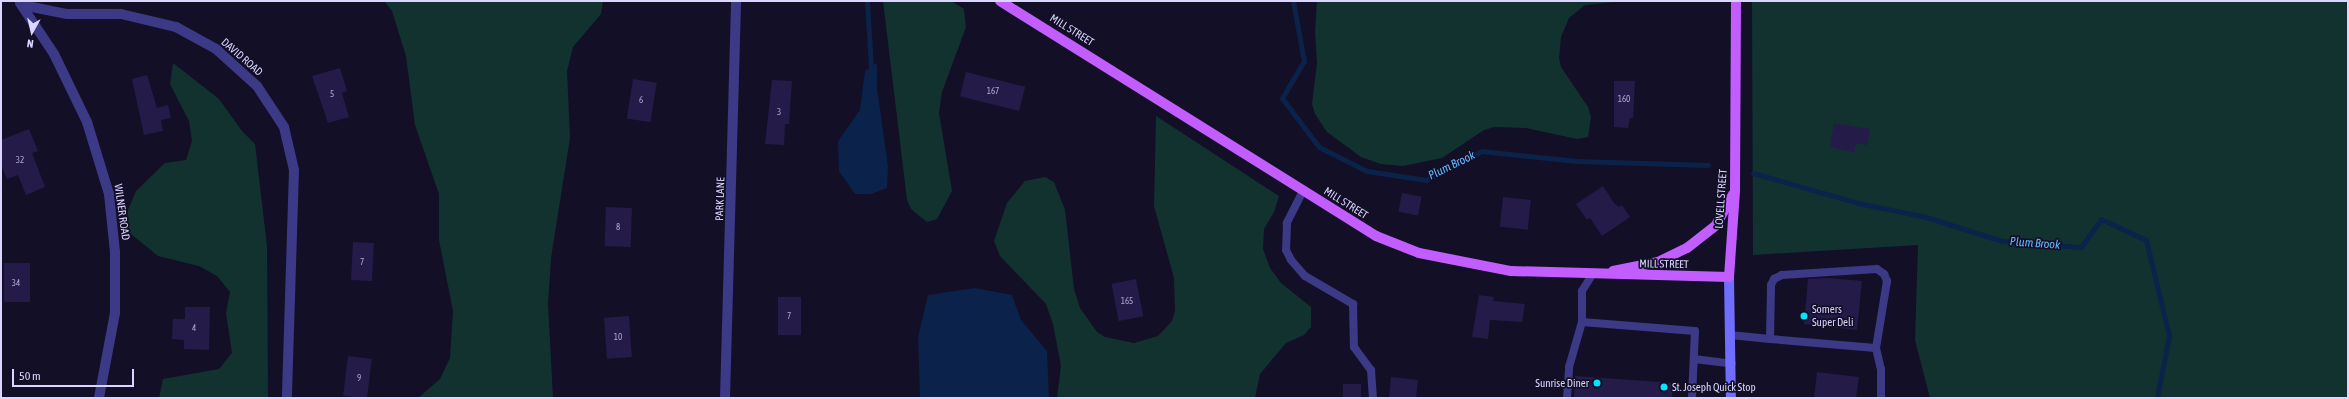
<!DOCTYPE html>
<style>
body{margin:0}
#map{position:relative;width:2349px;height:399px;overflow:hidden;background:#130f27;font-family:"Asap Condensed",sans-serif}
div>[style]{position:absolute}
.green>*{inset:0;background:#123230}
.water>*{inset:0;background:#0b224a}
.stream>*{height:5px;margin:-2.5px;padding:0 2.5px;transform-origin:2.5px;border-radius:2.5px;background:#0b224a}
.building>*{inset:0;background:#241b49;transform-origin:0 0}
.lane>*{height:8px;margin:-4px;padding:0 4px;transform-origin:4px;border-radius:4px;background:#3c3987}
.street>*{height:10px;margin:-5px;padding:0 5px;transform-origin:5px;border-radius:5px;background:#3c3987}
.secondary>*{height:10px;margin:-5px;padding:0 5px;transform-origin:5px;border-radius:5px;background:#706dff}
.primary>*{height:10px;margin:-5px;padding:0 5px;transform-origin:5px;border-radius:5px;background:#c25dff}
.dots>*{width:11px;height:11px;translate:-50% -50%;box-sizing:border-box;border:2px solid #130f27;border-radius:50%}
span{translate:-50% -50%;white-space:nowrap;text-align:center;line-height:1.15;-webkit-text-stroke:3.5px #130f27;paint-order:stroke}
.number-label{font-size:9px;color:#aca7d2}
.number-label span{-webkit-text-stroke-width:0}
.street-label{font-size:11px;color:#dad6ff}
.poi-label{font-size:11px;color:#dad6ff}
.left{translate:0 -50%;text-align:left}
.right{translate:-100% -50%;text-align:right}
.water-label{font-size:12px;color:#64b7ff;font-style:italic}
.frame{position:absolute;inset:0;border:2px solid #dad6ff;pointer-events:none}
.north{position:absolute;left:12px;top:12px;width:40px;height:40px;-webkit-text-stroke:3px #130f27;paint-order:stroke;rotate:188deg;font-size:11px;font-weight:700;line-height:16px;text-align:center;color:#dad6ff}
.north::after{content:'';display:block;margin:auto;width:14px;height:18px;background:#dad6ff;clip-path:polygon(50% 0,100% 100%,50% 72%,0 100%)}
.scale{position:absolute;left:12px;top:369px;width:122px;height:18px;box-sizing:border-box;border:2px solid #dad6ff;border-top:0;padding-left:5px;font-size:12px;line-height:14px;white-space:nowrap;color:#dad6ff;-webkit-text-stroke:3px #130f27;paint-order:stroke}
</style>
<div id="map">
<div class="green">
<i style="clip-path:polygon(384px 1px,603px 1px,601px 14px,573px 47px,567px 71px,570px 138px,551px 258px,548px 304px,553px 398px,418px 398px,440px 379px,450px 358px,453px 311px,439px 240px,439px 194px,415px 125px,406px 56px,392px 11px)"></i>
<i style="clip-path:polygon(883px 1px,951px 1px,964px 9px,966px 27px,942px 92px,939px 113px,952px 191px,937px 219px,927px 222px,911px 209px,907px 200px)"></i>
<i style="clip-path:polygon(1317px 1px,1624px 1px,1585px 5px,1569px 18px,1561px 37px,1559px 58px,1561px 67px,1588px 107px,1591px 117px,1588px 137px,1577px 139px,1526px 128px,1494px 127px,1484px 130px,1442px 158px,1403px 166px,1381px 164px,1361px 157px,1327px 132px,1315px 114px,1312px 104px,1317px 63px,1315px 32px)"></i>
<i style="clip-path:polygon(1752px 1px,2348px 1px,2348px 398px,1930px 398px,1915px 340px,1918px 245px,1753px 255px)"></i>
<i style="clip-path:polygon(173px 63px,219px 99px,242px 131px,255px 144px,267px 246px,268px 398px,159px 398px,163px 379px,219px 369px,232px 353px,226px 313px,230px 292px,217px 276px,199px 266px,158px 256px,126px 230px,128px 210px,136px 191px,165px 163px,186px 160px,192px 141px,189px 121px,170px 84px)"></i>
<i style="clip-path:polygon(1156px 116px,1279px 196px,1274px 212px,1264px 229px,1263px 249px,1270px 268px,1281px 283px,1311px 307px,1311px 327px,1304px 335px,1286px 343px,1260px 374px,1255px 398px,1057px 398px,1061px 366px,1053px 324px,1046px 304px,1000px 256px,994px 241px,1007px 203px,1025px 181px,1045px 177px,1054px 182px,1065px 210px,1074px 289px,1080px 308px,1097px 332px,1105px 337px,1134px 343px,1158px 336px,1172px 321px,1175px 311px,1174px 278px,1154px 206px)"></i>
</div>
<div class="water">
<i style="clip-path:polygon(877px 63px,877px 88px,888px 166px,887px 188px,871px 194px,855px 194px,839px 171px,838px 141px,860px 110px,865px 71px)"></i>
<i style="clip-path:polygon(975px 288px,1012px 295px,1021px 320px,1047px 351px,1049px 398px,920px 398px,918px 337px,928px 295px)"></i>
</div>
<div class="stream">
<i style="left:867px;top:1px;width:66px;rotate:86.5deg"></i>
<i style="left:1293px;top:1px;width:61px;rotate:79.6deg"></i>
<i style="left:1304px;top:61px;width:43px;rotate:120.7deg"></i>
<i style="left:1282px;top:98px;width:61px;rotate:52.9deg"></i>
<i style="left:1319px;top:147px;width:54px;rotate:26.6deg"></i>
<i style="left:1367px;top:171px;width:60px;rotate:8.7deg"></i>
<i style="left:1426px;top:180px;width:63px;rotate:-27.4deg"></i>
<i style="left:1482px;top:151px;width:95px;rotate:6.1deg"></i>
<i style="left:1576px;top:161px;width:132px;rotate:1.7deg"></i>
<i style="left:1753px;top:173px;width:109px;rotate:15.9deg"></i>
<i style="left:1858px;top:203px;width:69px;rotate:11.6deg"></i>
<i style="left:1926px;top:217px;width:80px;rotate:17.5deg"></i>
<i style="left:2002px;top:241px;width:79px;rotate:4.3deg"></i>
<i style="left:2081px;top:247px;width:34px;rotate:-54deg"></i>
<i style="left:2101px;top:219px;width:50px;rotate:25deg"></i>
<i style="left:2146px;top:240px;width:99px;rotate:76.5deg"></i>
<i style="left:2169px;top:336px;width:63px;rotate:101deg"></i>
</div>
<div class="building">
<i style="clip-path:polygon(340px 68px,347px 91px,342px 93px,349px 117px,328px 123px,312px 76px)"></i>
<i style="left:966px;top:72px;width:61px;height:25px;rotate:14deg"></i>
<i style="clip-path:polygon(147px 75px,157px 108px,168px 105px,171px 118px,161px 120px,163px 131px,144px 135px,132px 79px)"></i>
<i style="left:633px;top:79px;width:24px;height:40px;rotate:9deg"></i>
<i style="clip-path:polygon(772px 80px,792px 81px,789px 124px,785px 124px,784px 145px,765px 144px)"></i>
<i style="clip-path:polygon(1614px 81px,1635px 81px,1633px 118px,1630px 118px,1628px 128px,1614px 127px)"></i>
<i style="clip-path:polygon(1834px 123px,1870px 129px,1867px 145px,1856px 143px,1854px 152px,1830px 147px)"></i>
<i style="clip-path:polygon(29px 129px,38px 151px,32px 153px,45px 187px,26px 195px,18px 175px,7px 179px,1px 164px,1px 140px)"></i>
<i style="clip-path:polygon(1603px 186px,1614px 203px,1619px 207px,1622px 205px,1630px 217px,1602px 236px,1590px 218px,1587px 220px,1576px 204px)"></i>
<i style="left:1402px;top:193px;width:20px;height:19px;rotate:11deg"></i>
<i style="left:1503px;top:197px;width:28px;height:30px;rotate:6deg"></i>
<i style="left:606px;top:207px;width:26px;height:39px;rotate:2deg"></i>
<i style="left:353px;top:242px;width:21px;height:38px;rotate:3deg"></i>
<i style="left:4px;top:263px;width:26px;height:39px"></i>
<i style="clip-path:polygon(1829px 278px,1862px 281px,1857px 330px,1804px 324px,1808px 279px)"></i>
<i style="left:1136px;top:279px;width:38px;height:25px;rotate:79deg"></i>
<i style="clip-path:polygon(1479px 295px,1494px 297px,1493px 301px,1525px 304px,1522px 322px,1490px 320px,1488px 339px,1472px 337px)"></i>
<i style="left:778px;top:297px;width:23px;height:38px"></i>
<i style="clip-path:polygon(185px 307px,210px 307px,209px 350px,184px 349px,184px 340px,172px 339px,173px 319px,185px 319px)"></i>
<i style="left:629px;top:316px;width:41px;height:25px;rotate:86deg"></i>
<i style="left:348px;top:356px;width:24px;height:40px;rotate:7deg"></i>
<i style="clip-path:polygon(1817px 372px,1859px 377px,1856px 398px,1814px 398px)"></i>
<i style="clip-path:polygon(1575px 376px,1673px 383px,1672px 398px,1574px 398px)"></i>
<i style="clip-path:polygon(1391px 377px,1418px 380px,1416px 398px,1389px 398px)"></i>
<i style="left:1343px;top:384px;width:18px;height:14px"></i>
</div>
<div class="lane">
<i style="left:1303px;top:191px;width:36px;rotate:117deg"></i>
<i style="left:1287px;top:223px;width:27px;rotate:92deg"></i>
<i style="left:1286px;top:250px;width:11px;rotate:63deg"></i>
<i style="left:1291px;top:260px;width:21px;rotate:49deg"></i>
<i style="left:1305px;top:276px;width:56px;rotate:30.3deg"></i>
<i style="left:1353px;top:304px;width:43px;rotate:88.7deg"></i>
<i style="left:1354px;top:347px;width:29px;rotate:54deg"></i>
<i style="left:1371px;top:370px;width:28px;rotate:86deg"></i>
<i style="left:1582px;top:322px;width:31px;rotate:-90deg"></i>
<i style="left:1582px;top:291px;width:19px;rotate:-58deg"></i>
<i style="left:1730px;top:335px;width:40px;rotate:5.7deg"></i>
<i style="left:1770px;top:339px;width:54px;rotate:-88.9deg"></i>
<i style="left:1771px;top:285px;width:7px;rotate:-63deg"></i>
<i style="left:1774px;top:279px;width:9px;rotate:-27deg"></i>
<i style="left:1782px;top:275px;width:95px;rotate:-3.6deg"></i>
<i style="left:1877px;top:269px;width:9px;rotate:36deg"></i>
<i style="left:1884px;top:274px;width:8px;rotate:67deg"></i>
<i style="left:1887px;top:281px;width:68px;rotate:99.3deg"></i>
<i style="left:1876px;top:348px;width:22px;rotate:77deg"></i>
<i style="left:1881px;top:369px;width:29px;rotate:90deg"></i>
<i style="left:1770px;top:339px;width:106px;rotate:4.9deg"></i>
<i style="left:1694px;top:359px;width:38px;rotate:7deg"></i>
<i style="left:1567px;top:398px;width:31px;rotate:-86deg"></i>
<i style="left:1569px;top:367px;width:47px;rotate:-73.9deg"></i>
<i style="left:1582px;top:322px;width:113px;rotate:4.6deg"></i>
<i style="left:1695px;top:331px;width:67px;rotate:92.6deg"></i>
</div>
<div class="street">
<i style="left:20px;top:1px;width:9px;rotate:36deg"></i>
<i style="left:27px;top:6px;width:41px;rotate:11.3deg"></i>
<i style="left:67px;top:14px;width:54px"></i>
<i style="left:121px;top:14px;width:57px;rotate:13.3deg"></i>
<i style="left:176px;top:27px;width:46px;rotate:28.8deg"></i>
<i style="left:216px;top:49px;width:55px;rotate:42.1deg"></i>
<i style="left:257px;top:86px;width:49px;rotate:56.6deg"></i>
<i style="left:284px;top:127px;width:44px;rotate:76.9deg"></i>
<i style="left:294px;top:170px;width:228px;rotate:91.8deg"></i>
<i style="left:20px;top:3px;width:61px;rotate:56.3deg"></i>
<i style="left:54px;top:54px;width:76px;rotate:64.1deg"></i>
<i style="left:87px;top:122px;width:75px;rotate:73deg"></i>
<i style="left:109px;top:194px;width:58px;rotate:84.1deg"></i>
<i style="left:115px;top:252px;width:61px;rotate:90deg"></i>
<i style="left:115px;top:313px;width:86px;rotate:100.7deg"></i>
<i style="left:725px;top:398px;width:397px;rotate:-88.4deg"></i>
</div>
<div class="secondary">
<i style="left:1729px;top:277px;width:121px;rotate:89.1deg"></i>
</div>
<div class="primary">
<i style="left:1000px;top:1px;width:443px;rotate:32deg"></i>
<i style="left:1376px;top:236px;width:46px;rotate:21.6deg"></i>
<i style="left:1419px;top:253px;width:94px;rotate:11.1deg"></i>
<i style="left:1511px;top:271px;width:218px;rotate:1.6deg"></i>
<i style="left:1729px;top:277px;width:86px;rotate:-86deg"></i>
<i style="left:1735px;top:191px;width:190px;rotate:-89.7deg"></i>
<i style="left:1613px;top:271px;width:46px;rotate:-11.3deg"></i>
<i style="left:1658px;top:262px;width:32px;rotate:-26deg"></i>
<i style="left:1687px;top:248px;width:37px;rotate:-38deg"></i>
<i style="left:1716px;top:225px;width:35px;rotate:-61deg"></i>
</div>
<div class="dots">
<i style="left:1804px;top:316px;background:#02e5ff"></i>
<i style="left:1597px;top:383px;background:#02e5ff"></i>
<i style="left:1664px;top:387px;background:#02e5ff"></i>
</div>
<div class="number-label">
<span style="left:993px;top:91px">167</span>
<span style="left:332px;top:94px">5</span>
<span style="left:1624px;top:99px">160</span>
<span style="left:641px;top:100px">6</span>
<span style="left:779px;top:112px">3</span>
<span style="left:20px;top:160px">32</span>
<span style="left:618px;top:227px">8</span>
<span style="left:362px;top:262px">7</span>
<span style="left:16px;top:283px">34</span>
<span style="left:1127px;top:301px">165</span>
<span style="left:789px;top:316px">7</span>
<span style="left:194px;top:328px">4</span>
<span style="left:618px;top:337px">10</span>
<span style="left:359px;top:378px">9</span>
</div>
<div class="street-label">
<span style="left:1072px;top:30px;rotate:32deg">MILL STREET</span>
<span style="left:242px;top:57px;rotate:41deg">DAVID ROAD</span>
<span style="left:720px;top:199px;rotate:-88deg">PARK LANE</span>
<span style="left:1721px;top:199px;rotate:-86deg">LOVELL STREET</span>
<span style="left:1346px;top:203px;rotate:32deg">MILL STREET</span>
<span style="left:122px;top:212px;rotate:82deg">WILNER ROAD</span>
<span style="left:1664px;top:264px;rotate:1deg">MILL STREET</span>
</div>
<div class="poi-label">
<span class="left" style="left:1812px;top:316px">Somers<br>Super Deli</span>
<span class="right" style="left:1589px;top:383px">Sunrise Diner</span>
<span class="left" style="left:1672px;top:387px">St. Joseph Quick Stop</span>
</div>
<div class="water-label">
<span style="left:1452px;top:166px;rotate:-26deg">Plum Brook</span>
<span style="left:2035px;top:244px;rotate:4deg">Plum Brook</span>
</div>
<div class="frame"></div>
<div class="north">N</div>
<div class="scale">50 m</div>
</div>
